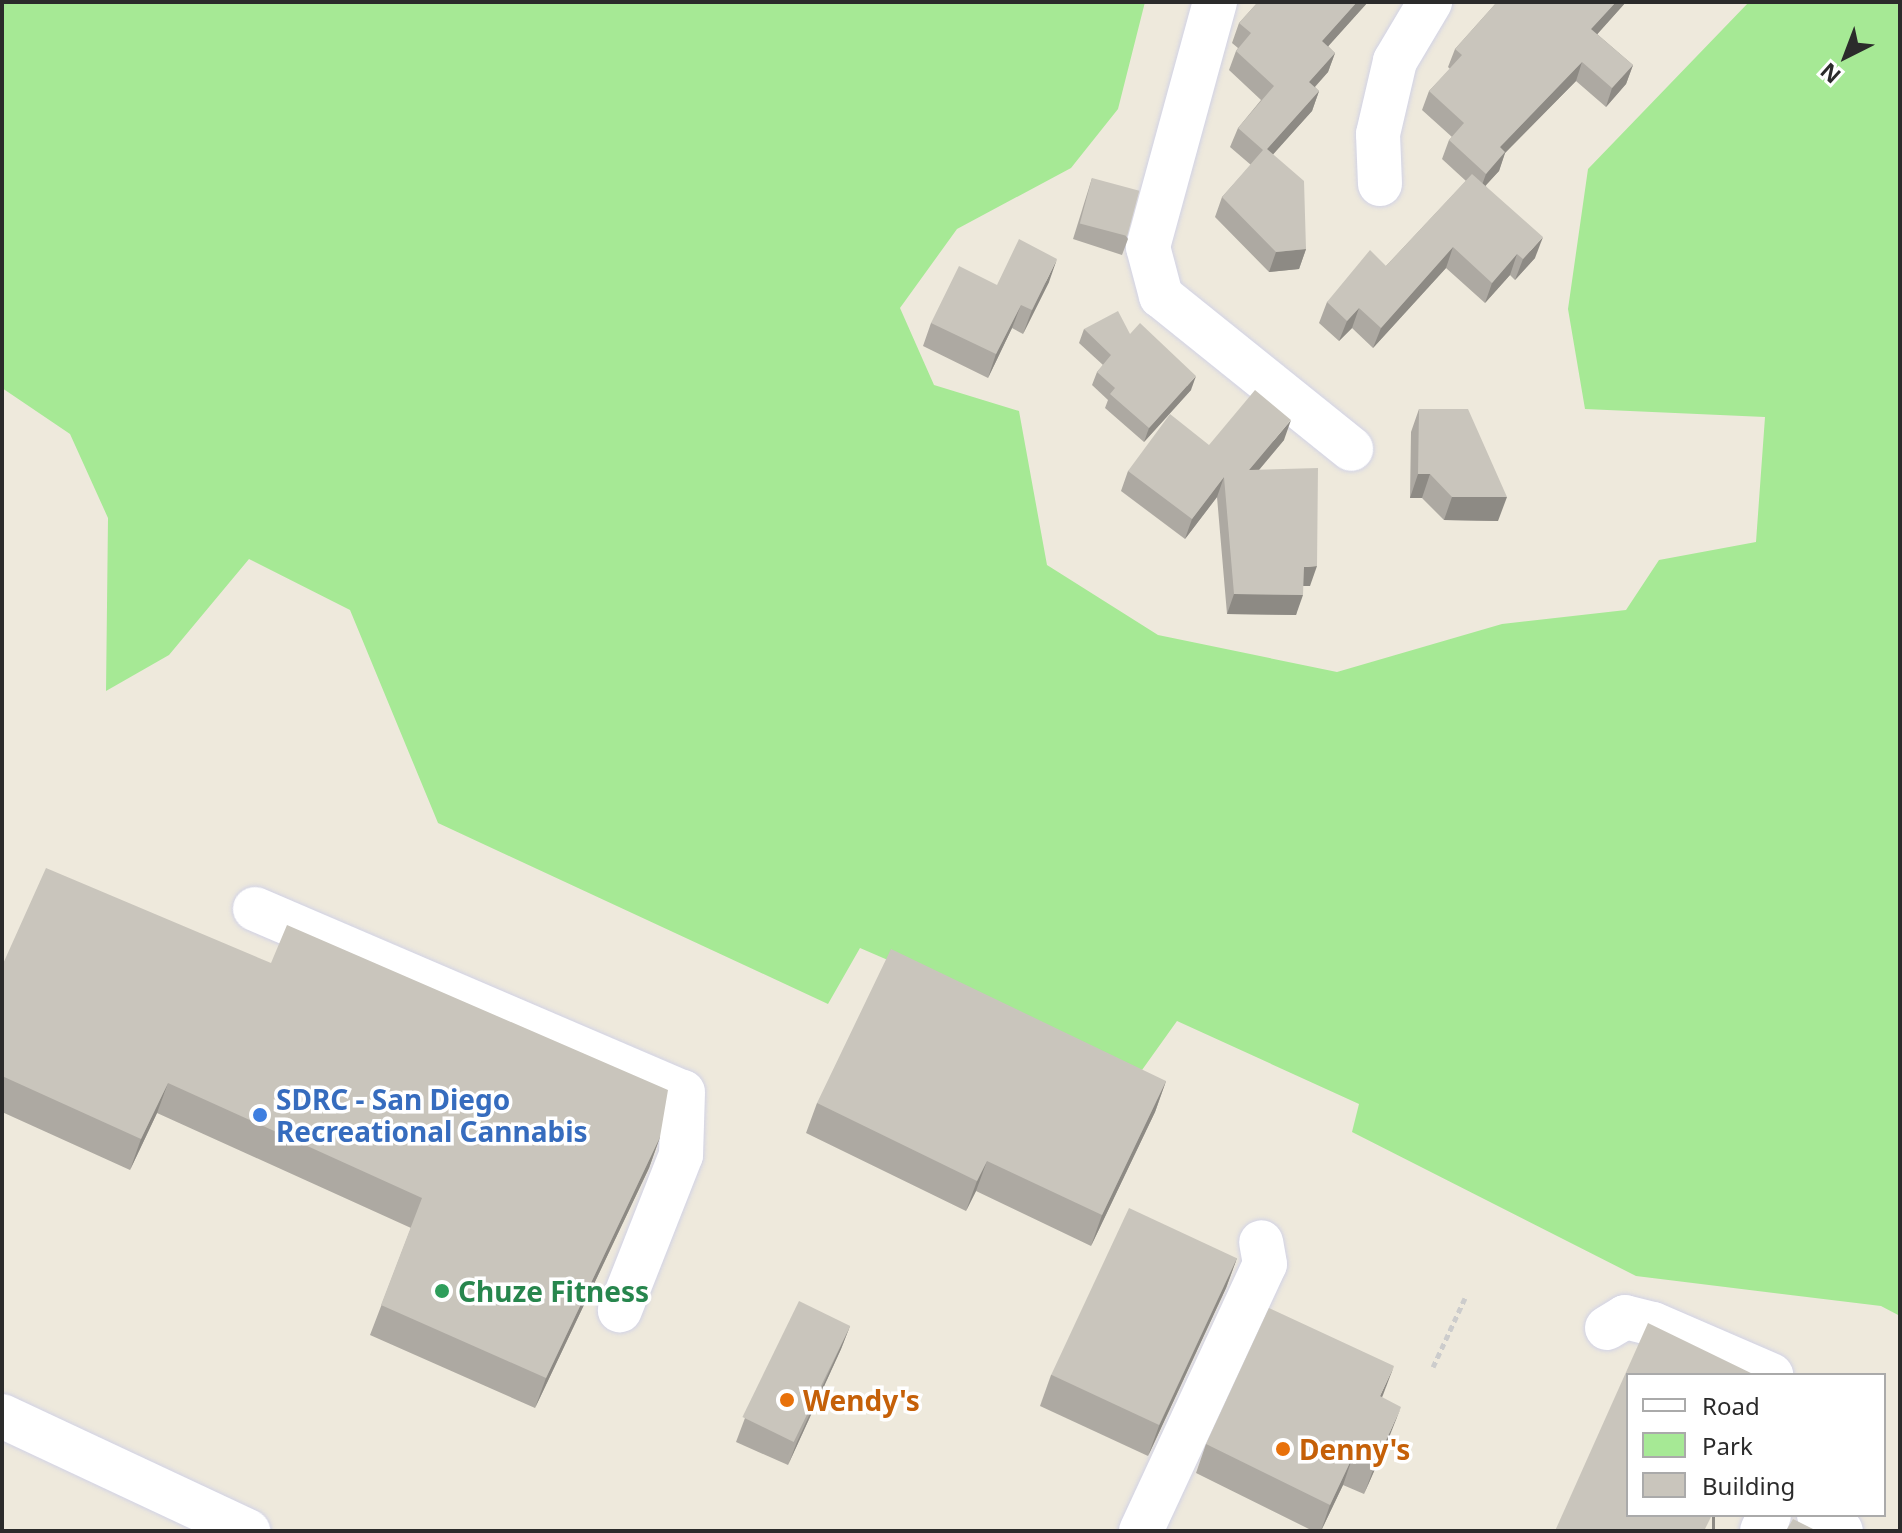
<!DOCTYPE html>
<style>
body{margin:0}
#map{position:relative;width:1902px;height:1533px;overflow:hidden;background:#eee9dc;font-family:"Noto Sans",sans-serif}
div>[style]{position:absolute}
.green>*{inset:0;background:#a6e995}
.path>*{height:5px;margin-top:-2.5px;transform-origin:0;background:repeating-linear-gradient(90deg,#ccc 0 6px,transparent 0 10px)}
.roads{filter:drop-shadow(0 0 2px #d1d2e5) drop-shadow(0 0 2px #d1d2e5)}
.minor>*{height:44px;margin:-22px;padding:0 22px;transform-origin:22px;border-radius:22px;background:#fff}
.wall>*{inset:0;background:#ada9a2}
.shaded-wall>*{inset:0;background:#8d8a84;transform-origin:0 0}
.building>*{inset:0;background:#c9c5bc;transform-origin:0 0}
.dots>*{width:22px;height:22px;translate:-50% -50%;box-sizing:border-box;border:4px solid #fff;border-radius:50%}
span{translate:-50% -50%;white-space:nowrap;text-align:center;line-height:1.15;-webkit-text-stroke:7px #fff;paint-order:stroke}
.shop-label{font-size:28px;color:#366cbe;font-weight:700}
.left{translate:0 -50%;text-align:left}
.leisure-label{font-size:28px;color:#27864d;font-weight:700}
.food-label{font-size:28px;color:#c56008;font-weight:700}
.frame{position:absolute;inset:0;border:4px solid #2b2b2b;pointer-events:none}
.legend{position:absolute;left:1626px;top:1373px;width:260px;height:144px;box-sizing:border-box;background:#fff;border:2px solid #aaa;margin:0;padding:10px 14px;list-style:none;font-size:24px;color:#2b2b2b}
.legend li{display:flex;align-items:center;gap:16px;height:40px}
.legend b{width:40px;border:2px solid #aaa}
.north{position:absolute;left:1806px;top:16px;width:80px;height:80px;-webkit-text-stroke:6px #fff;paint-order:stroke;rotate:222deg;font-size:22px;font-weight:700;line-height:32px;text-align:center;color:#2b2b2b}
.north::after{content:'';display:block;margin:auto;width:28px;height:36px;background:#2b2b2b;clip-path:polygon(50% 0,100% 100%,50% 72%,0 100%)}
</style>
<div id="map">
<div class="green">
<i style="clip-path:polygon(2px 2px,1145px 2px,1118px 109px,1071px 168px,957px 229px,900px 308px,934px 385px,1019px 411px,1047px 565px,1158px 635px,1337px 672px,1502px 624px,1626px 610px,1659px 560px,1756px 542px,1765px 417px,1585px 409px,1568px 309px,1588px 169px,1749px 2px,1900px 2px,1900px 1316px,1881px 1306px,1636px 1276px,1352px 1132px,1359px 1104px,1177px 1021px,1142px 1070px,860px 948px,828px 1004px,438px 823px,350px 610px,249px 559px,169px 655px,106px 691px,108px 518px,70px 434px,2px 388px)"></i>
</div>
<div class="path">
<i style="left:1433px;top:1367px;width:76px;rotate:-65.1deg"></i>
</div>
<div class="roads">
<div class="minor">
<i style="left:1215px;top:2px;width:254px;rotate:105.3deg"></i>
<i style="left:1148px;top:247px;width:51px;rotate:75.1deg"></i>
<i style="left:1161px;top:296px;width:244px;rotate:38.8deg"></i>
<i style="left:1380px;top:184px;width:50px;rotate:-92.3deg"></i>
<i style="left:1378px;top:134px;width:75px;rotate:-76.9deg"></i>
<i style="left:1395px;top:61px;width:69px;rotate:-59.3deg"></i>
<i style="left:255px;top:909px;width:465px;rotate:23.2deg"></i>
<i style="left:683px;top:1092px;width:63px;rotate:91.8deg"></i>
<i style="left:681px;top:1155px;width:167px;rotate:111.5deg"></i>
<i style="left:1607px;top:1328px;width:21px;rotate:-31deg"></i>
<i style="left:1625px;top:1317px;width:29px;rotate:14deg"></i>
<i style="left:1653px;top:1324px;width:129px;rotate:23.4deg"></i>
<i style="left:2px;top:1416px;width:272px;rotate:25.1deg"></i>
<i style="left:1819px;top:1515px;width:27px;rotate:36deg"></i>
<i style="left:1141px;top:1531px;width:294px;rotate:-65.1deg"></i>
<i style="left:1265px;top:1264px;width:22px;rotate:-100deg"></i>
<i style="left:1762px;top:1531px;width:17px;rotate:-66deg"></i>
</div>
</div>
<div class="wall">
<i style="clip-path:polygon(1258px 2px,1368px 2px,1328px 46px,1335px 53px,1328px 72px,1315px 87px,1319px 91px,1312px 111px,1273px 154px,1306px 249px,1299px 269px,1269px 272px,1215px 217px,1222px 197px,1251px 165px,1230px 147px,1238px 128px,1261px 100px,1229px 70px,1236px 51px,1238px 48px,1232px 43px,1239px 23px)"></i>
<i style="clip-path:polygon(1497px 2px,1626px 2px,1597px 34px,1633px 65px,1626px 84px,1606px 107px,1576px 81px,1505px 153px,1499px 171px,1485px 185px,1535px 258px,1515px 280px,1510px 275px,1485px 303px,1446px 268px,1373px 348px,1352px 328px,1339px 341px,1319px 323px,1327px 302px,1386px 266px,1466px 181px,1442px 159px,1449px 140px,1452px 137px,1422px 110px,1429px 91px,1450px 69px,1448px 67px,1455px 49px)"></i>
<i style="clip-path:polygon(1092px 178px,1128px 239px,1122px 255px,1073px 239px)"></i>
<i style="clip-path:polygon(1049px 282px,1023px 334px,1012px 328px,988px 378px,923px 346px,931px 323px,997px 285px)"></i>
<i style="clip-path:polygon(1084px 329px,1130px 334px,1191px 390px,1144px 442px,1105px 408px,1108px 400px,1092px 385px,1097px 372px,1103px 365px,1079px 343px)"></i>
<i style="clip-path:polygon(1419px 409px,1498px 521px,1444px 520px,1422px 498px,1410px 498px,1411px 432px)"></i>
<i style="clip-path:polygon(1284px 440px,1259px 470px,1310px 586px,1303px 586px,1296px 615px,1227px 614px,1217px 497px,1185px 539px,1121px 491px,1128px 471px,1209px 445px)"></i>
<i style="clip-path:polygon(2px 966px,660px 1137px,649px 1168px,535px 1408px,370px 1335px,411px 1228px,157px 1113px,130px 1170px,2px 1112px)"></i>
<i style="clip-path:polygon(1166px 1081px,1155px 1112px,1091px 1246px,976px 1191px,966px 1211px,806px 1133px,817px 1103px)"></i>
<i style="clip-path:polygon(1237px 1258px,1226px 1288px,1148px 1456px,1040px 1406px,1051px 1375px)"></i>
<i style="clip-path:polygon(850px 1326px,841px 1349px,788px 1465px,736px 1442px,745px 1418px)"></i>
<i style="clip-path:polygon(1382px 1397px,1390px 1435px,1364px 1494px,1343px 1485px,1321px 1531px,1313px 1531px,1196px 1473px,1206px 1444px)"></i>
</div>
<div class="shaded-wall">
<i style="clip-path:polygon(1357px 2px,1368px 2px,1315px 61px,1322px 41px)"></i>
<i style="clip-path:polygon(1616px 2px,1626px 2px,1585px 48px,1591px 29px)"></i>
<i style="clip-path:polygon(1335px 53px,1328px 72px,1302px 101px,1309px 82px)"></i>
<i style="clip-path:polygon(1582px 62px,1576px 81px,1505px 153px,1499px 171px,1479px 193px,1486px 174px,1500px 147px)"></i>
<i style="clip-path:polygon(1633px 65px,1626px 84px,1606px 107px,1612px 88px)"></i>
<i style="clip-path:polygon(1319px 91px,1312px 111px,1260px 169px,1267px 149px)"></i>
<i style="clip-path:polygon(1543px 237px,1535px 258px,1515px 280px,1523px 259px)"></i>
<i style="clip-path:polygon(1453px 247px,1446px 268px,1373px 348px,1381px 328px)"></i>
<i style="clip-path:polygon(1306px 249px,1299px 269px,1269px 272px,1276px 252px)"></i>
<i style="clip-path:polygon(1517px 254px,1510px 275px,1485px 303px,1492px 283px)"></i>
<i style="clip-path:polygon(1057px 259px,1049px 282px,1023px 334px,1032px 310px)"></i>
<i style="clip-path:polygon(1021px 305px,1012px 328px,988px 378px,996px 354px)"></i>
<i style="clip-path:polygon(1359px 308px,1352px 328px,1339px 341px,1347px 321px)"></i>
<i style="clip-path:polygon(1196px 376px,1191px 390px,1144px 442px,1149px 428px)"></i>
<i style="clip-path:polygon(1291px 420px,1284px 440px,1242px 490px,1249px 470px)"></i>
<i style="clip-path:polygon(1418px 474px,1430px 474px,1422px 498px,1410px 498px)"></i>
<i style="clip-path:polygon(1224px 477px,1217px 497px,1185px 539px,1192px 519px)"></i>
<i style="clip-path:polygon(1452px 497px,1507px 497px,1498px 521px,1444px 520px)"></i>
<i style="clip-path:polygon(1317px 566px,1310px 586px,1296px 586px,1304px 567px)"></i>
<i style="clip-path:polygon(1234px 594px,1303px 595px,1296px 615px,1227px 614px)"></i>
<i style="clip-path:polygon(1166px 1081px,1155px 1112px,1091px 1246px,1102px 1215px)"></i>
<i style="clip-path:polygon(168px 1083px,157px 1113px,130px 1170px,141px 1139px)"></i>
<i style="clip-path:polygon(660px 1137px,649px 1168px,535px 1408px,546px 1378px)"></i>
<i style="clip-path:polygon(987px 1161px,976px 1191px,966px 1211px,977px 1181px)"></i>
<i style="clip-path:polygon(1237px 1258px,1226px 1288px,1148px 1456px,1159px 1426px)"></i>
<i style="clip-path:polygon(850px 1326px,841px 1349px,788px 1465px,797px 1442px)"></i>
<i style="clip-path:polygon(1394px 1366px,1383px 1395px,1370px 1425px,1380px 1396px)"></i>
<i style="clip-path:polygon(1401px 1407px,1390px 1435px,1364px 1494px,1375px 1465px)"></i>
<i style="clip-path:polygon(1353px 1456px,1343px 1485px,1321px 1531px,1330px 1505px)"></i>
<i style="left:1712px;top:1515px;width:3px;height:18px"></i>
</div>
<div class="building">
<i style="clip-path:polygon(1258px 2px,1357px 2px,1322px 41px,1335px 53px,1309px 82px,1319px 91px,1267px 149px,1304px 181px,1306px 249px,1276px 252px,1222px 197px,1263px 150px,1238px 128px,1274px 86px,1236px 51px,1251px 33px,1239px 23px)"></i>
<i style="clip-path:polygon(1497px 2px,1616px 2px,1591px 29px,1633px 65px,1612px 88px,1582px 62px,1500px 147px,1505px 152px,1486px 174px,1449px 140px,1464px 123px,1429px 91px,1462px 55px,1455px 49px)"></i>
<i style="clip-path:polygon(1472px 174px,1543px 237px,1523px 259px,1517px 254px,1492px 283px,1453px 247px,1381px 328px,1359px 308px,1347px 321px,1327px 302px,1370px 250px,1386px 266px)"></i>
<i style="left:1092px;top:178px;width:49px;height:47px;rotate:15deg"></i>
<i style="clip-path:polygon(1019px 239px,1057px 259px,1032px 310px,1021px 305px,996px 354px,931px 323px,959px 266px,997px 285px)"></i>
<i style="clip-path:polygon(1118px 311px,1130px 334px,1140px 323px,1196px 376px,1149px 428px,1110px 394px,1115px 388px,1097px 372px,1111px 355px,1084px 329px)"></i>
<i style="clip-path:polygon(1255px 390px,1291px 420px,1249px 470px,1318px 468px,1317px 566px,1304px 567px,1303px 595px,1234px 594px,1224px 477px,1192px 519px,1128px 471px,1170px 414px,1209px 445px)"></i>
<i style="clip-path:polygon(1419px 409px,1468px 409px,1507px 497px,1452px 497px,1430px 474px,1418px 474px)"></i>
<i style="clip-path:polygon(46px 868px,271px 963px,287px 925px,668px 1090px,660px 1137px,546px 1378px,381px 1305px,422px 1198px,168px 1083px,141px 1139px,2px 1076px,2px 966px)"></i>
<i style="clip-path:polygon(891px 949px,1166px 1081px,1102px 1215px,987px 1161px,977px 1181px,817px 1103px)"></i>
<i style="left:1129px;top:1208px;width:119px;height:184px;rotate:25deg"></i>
<i style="left:799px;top:1301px;width:57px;height:129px;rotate:26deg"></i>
<i style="clip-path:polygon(1269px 1308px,1394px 1366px,1380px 1396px,1401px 1407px,1375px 1465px,1353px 1456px,1330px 1505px,1206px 1444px)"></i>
<i style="clip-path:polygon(1648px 1323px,1755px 1375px,1628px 1375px,1628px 1515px,1712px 1515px,1704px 1531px,1555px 1531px)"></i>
<i style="clip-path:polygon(1793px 1519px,1817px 1531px,1786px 1531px)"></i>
</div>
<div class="dots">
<i style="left:260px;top:1115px;background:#3f7fe0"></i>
<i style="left:442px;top:1291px;background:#2e9e5b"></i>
<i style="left:787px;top:1400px;background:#e8710a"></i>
<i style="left:1283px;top:1449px;background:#e8710a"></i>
</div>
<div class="shop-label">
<span class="left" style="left:276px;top:1115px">SDRC - San Diego<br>Recreational Cannabis</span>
</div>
<div class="leisure-label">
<span class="left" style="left:458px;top:1291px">Chuze Fitness</span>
</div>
<div class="food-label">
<span class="left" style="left:803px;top:1400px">Wendy's</span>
<span class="left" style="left:1299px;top:1449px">Denny's</span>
</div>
<div class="frame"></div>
<ul class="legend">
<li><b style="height:10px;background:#fff"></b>Road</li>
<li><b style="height:22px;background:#a6e995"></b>Park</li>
<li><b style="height:22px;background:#c9c5bc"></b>Building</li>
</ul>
<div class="north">N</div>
</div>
